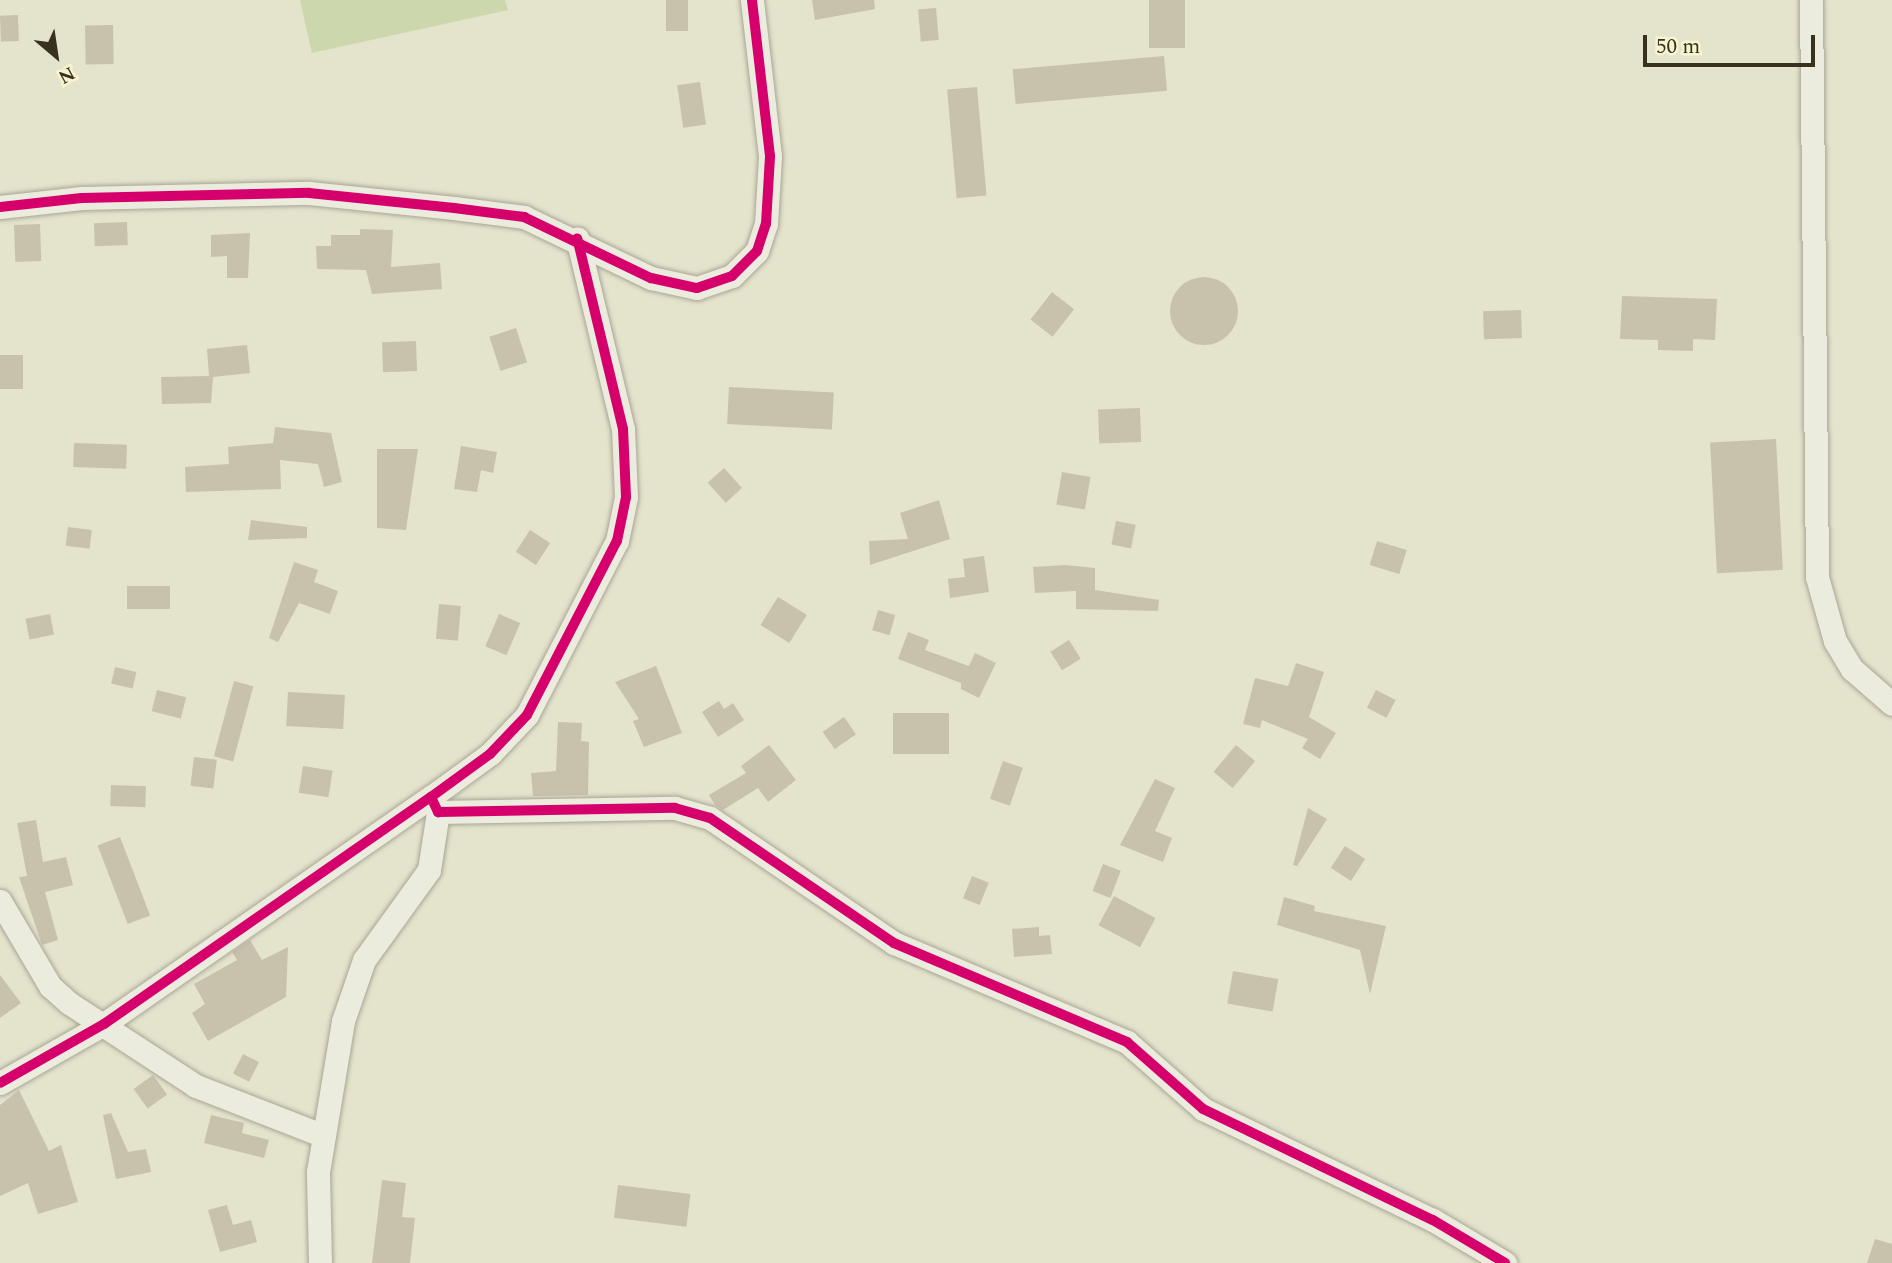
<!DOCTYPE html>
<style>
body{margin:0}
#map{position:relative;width:1892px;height:1263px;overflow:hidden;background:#e4e3cc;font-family:Spectral,serif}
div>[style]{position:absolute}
.green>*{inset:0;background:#cdd7ae}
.building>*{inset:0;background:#c8c2ad;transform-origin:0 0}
.round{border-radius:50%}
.roads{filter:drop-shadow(0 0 2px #a9a695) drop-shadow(0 0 2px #a9a695)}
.minor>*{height:23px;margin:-11.5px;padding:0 11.5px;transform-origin:11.5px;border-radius:11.5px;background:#ececde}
.cycleway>*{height:10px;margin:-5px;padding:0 5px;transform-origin:5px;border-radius:5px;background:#d6006c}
span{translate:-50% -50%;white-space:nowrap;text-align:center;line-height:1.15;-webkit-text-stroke:6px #f6f4d1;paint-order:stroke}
.north{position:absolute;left:21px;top:21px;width:70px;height:70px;-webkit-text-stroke:5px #f6f4d1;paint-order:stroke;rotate:151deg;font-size:19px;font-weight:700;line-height:28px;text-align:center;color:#38311d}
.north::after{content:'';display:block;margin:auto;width:24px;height:32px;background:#38311d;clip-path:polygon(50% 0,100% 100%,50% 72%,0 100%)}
.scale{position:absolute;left:1643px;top:35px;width:172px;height:32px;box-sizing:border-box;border:4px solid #38311d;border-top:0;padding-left:9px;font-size:21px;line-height:24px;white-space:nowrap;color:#38311d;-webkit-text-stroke:5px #f6f4d1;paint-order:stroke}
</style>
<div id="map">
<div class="green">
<i style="clip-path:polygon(300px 0,505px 0,508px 10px,312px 53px)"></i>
</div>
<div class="building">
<i style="left:666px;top:0;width:22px;height:31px"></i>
<i style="clip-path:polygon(812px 0,874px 0,875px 9px,815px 20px)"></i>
<i style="left:1149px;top:0;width:36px;height:48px"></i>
<i style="left:936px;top:8px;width:32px;height:18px;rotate:85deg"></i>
<i style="left:18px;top:15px;width:26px;height:18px;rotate:88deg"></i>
<i style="left:113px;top:25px;width:39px;height:28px;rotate:89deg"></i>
<i style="left:1164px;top:56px;width:35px;height:152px;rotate:85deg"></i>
<i style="left:700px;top:82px;width:43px;height:23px;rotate:82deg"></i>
<i style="left:977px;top:87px;width:109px;height:30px;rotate:85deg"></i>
<i style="left:127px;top:222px;width:23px;height:33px;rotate:88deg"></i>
<i style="left:40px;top:224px;width:37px;height:26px;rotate:88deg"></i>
<i style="clip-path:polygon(360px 229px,393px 230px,391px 267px,440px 263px,442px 289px,372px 294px,366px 270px,317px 269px,316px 246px,331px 246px,331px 235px,360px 235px)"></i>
<i style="clip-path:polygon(250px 233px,248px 278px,227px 278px,227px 256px,211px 257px,211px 235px)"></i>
<i class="round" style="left:1170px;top:277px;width:68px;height:68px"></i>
<i style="left:1052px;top:292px;width:28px;height:35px;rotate:38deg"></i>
<i style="clip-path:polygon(1622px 296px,1717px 299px,1715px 340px,1693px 339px,1693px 351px,1658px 350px,1658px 340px,1620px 339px)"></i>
<i style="left:1521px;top:310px;width:28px;height:38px;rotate:88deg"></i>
<i style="left:516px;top:328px;width:36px;height:28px;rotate:72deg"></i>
<i style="left:416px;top:341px;width:30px;height:34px;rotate:88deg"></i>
<i style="clip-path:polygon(247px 345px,250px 373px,213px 377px,211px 403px,162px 404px,161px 377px,209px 376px,207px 349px)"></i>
<i style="left:0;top:355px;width:23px;height:34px"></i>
<i style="left:729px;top:387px;width:105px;height:37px;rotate:3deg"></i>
<i style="left:1140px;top:408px;width:34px;height:42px;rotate:88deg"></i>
<i style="clip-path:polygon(275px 427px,331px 433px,342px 482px,324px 487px,318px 464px,280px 460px,281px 489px,186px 492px,185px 467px,229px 464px,228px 447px,273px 443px)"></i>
<i style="left:1776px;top:439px;width:131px;height:66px;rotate:87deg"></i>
<i style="left:74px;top:443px;width:53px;height:24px;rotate:2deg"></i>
<i style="clip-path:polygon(461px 446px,497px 452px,493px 473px,481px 470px,477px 492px,454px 489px)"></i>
<i style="clip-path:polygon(377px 449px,418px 449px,406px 530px,377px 528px)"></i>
<i style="left:724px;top:468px;width:27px;height:22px;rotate:48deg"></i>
<i style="left:1062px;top:472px;width:29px;height:33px;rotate:10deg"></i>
<i style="clip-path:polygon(939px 500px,950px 539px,870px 565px,869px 541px,908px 539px,900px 513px)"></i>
<i style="clip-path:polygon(251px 520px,307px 527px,307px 538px,248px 540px)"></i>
<i style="left:1116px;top:521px;width:20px;height:24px;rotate:11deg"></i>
<i style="left:68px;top:527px;width:24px;height:19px;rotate:7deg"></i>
<i style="left:530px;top:530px;width:24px;height:26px;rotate:33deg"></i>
<i style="left:1377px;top:541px;width:31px;height:25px;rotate:17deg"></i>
<i style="clip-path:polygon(984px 556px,989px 592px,950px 598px,948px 579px,965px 577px,963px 559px)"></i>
<i style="clip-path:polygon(294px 562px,318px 570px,314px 582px,338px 591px,330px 614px,299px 603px,278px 642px,269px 638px)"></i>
<i style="clip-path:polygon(1065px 565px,1095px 568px,1095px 590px,1159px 600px,1158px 611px,1076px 609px,1076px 591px,1035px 593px,1033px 567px)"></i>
<i style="left:170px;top:586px;width:23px;height:43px;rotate:90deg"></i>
<i style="left:778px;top:597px;width:34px;height:33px;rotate:32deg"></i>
<i style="left:439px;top:604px;width:22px;height:35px;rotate:5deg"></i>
<i style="left:878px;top:610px;width:18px;height:21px;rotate:16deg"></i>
<i style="left:50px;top:614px;width:21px;height:25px;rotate:79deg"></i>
<i style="left:499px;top:614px;width:23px;height:35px;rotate:23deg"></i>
<i style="clip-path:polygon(908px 632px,929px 640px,925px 650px,969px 666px,975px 653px,996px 663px,979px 698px,961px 689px,961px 683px,898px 659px)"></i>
<i style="left:1069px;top:640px;width:22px;height:22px;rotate:58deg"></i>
<i style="clip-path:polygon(1296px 663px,1324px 672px,1309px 717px,1336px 733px,1320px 759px,1302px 748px,1308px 739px,1262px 720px,1260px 728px,1243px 724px,1255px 678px,1288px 686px)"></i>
<i style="clip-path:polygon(656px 666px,682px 733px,644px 747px,633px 721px,639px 719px,615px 682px)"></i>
<i style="left:115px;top:667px;width:22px;height:17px;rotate:13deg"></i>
<i style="left:234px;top:681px;width:20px;height:78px;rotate:15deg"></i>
<i style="left:157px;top:690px;width:30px;height:22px;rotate:14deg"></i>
<i style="left:1376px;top:690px;width:22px;height:20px;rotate:27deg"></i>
<i style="left:288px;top:692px;width:57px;height:34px;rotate:3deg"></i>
<i style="clip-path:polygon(719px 701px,724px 709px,733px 703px,744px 720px,718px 737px,702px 712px)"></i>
<i style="left:893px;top:713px;width:56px;height:41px"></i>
<i style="left:844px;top:717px;width:21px;height:26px;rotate:55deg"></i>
<i style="clip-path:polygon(558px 722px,582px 723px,581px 741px,589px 742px,588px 795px,533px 796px,531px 773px,556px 771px)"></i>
<i style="clip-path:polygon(769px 745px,796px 780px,768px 802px,758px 788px,723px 810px,715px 805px,709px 795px,746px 773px,741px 766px)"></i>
<i style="left:1236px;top:745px;width:25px;height:35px;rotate:40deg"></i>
<i style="left:194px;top:757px;width:23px;height:29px;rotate:7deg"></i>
<i style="left:1003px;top:761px;width:21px;height:40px;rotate:19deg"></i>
<i style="left:303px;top:766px;width:30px;height:27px;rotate:9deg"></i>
<i style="clip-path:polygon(1155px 779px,1175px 788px,1155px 831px,1172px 838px,1163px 862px,1120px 845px)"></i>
<i style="left:111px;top:785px;width:35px;height:21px;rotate:2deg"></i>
<i style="clip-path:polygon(1308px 808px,1327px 819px,1297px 866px,1293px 865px)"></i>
<i style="clip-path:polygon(36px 820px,43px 862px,66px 857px,73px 885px,45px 892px,58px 940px,42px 945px,19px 877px,27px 876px,17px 823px)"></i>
<i style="left:120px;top:837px;width:84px;height:24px;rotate:69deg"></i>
<i style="left:1345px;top:846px;width:24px;height:26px;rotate:33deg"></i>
<i style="left:1103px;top:864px;width:19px;height:29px;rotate:21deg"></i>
<i style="left:972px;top:876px;width:18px;height:24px;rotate:22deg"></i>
<i style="left:1114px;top:896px;width:47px;height:33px;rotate:28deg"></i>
<i style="clip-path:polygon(1284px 897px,1315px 906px,1314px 911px,1386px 926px,1370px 994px,1360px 950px,1277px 925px)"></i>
<i style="clip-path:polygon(1039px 927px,1039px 936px,1050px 935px,1052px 954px,1014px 957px,1012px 929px)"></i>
<i style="clip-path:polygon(250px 940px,262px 960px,288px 947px,286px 997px,208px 1041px,192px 1013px,205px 1004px,194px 984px,237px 960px,232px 952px)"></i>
<i style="left:1233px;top:971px;width:46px;height:33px;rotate:10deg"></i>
<i style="clip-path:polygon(0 975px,21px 1003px,0 1018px)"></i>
<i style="left:243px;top:1054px;width:18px;height:22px;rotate:27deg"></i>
<i style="left:153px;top:1075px;width:24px;height:24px;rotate:54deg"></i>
<i style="clip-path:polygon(19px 1090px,49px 1151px,61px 1145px,78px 1202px,38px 1214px,28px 1183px,0 1196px,0 1105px)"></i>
<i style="clip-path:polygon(111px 1113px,128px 1152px,146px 1149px,151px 1172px,116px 1179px,103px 1115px)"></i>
<i style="clip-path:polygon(211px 1115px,244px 1123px,242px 1133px,269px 1140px,264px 1158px,204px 1143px)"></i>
<i style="clip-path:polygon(382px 1180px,406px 1183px,402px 1217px,415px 1218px,410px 1263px,372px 1263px)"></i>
<i style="left:618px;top:1185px;width:73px;height:33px;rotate:7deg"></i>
<i style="clip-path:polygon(227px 1205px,233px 1225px,251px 1220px,257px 1242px,220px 1252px,208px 1210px)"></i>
<i style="clip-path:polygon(1875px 1239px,1892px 1244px,1892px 1263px,1867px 1263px)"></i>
</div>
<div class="roads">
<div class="minor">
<i style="left:1811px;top:0;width:577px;rotate:89.4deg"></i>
<i style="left:1817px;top:577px;width:66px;rotate:74.3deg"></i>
<i style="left:1835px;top:641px;width:33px;rotate:59deg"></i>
<i style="left:1852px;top:669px;width:53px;rotate:41.2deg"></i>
<i style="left:0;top:207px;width:82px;rotate:-6.3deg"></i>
<i style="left:82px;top:198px;width:227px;rotate:-1.3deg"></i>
<i style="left:309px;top:193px;width:146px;rotate:5.9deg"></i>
<i style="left:454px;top:208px;width:71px;rotate:7.3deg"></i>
<i style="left:524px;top:217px;width:141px;rotate:25.7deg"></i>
<i style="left:651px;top:278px;width:47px;rotate:12.3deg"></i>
<i style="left:697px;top:288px;width:37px;rotate:-19deg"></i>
<i style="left:732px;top:276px;width:35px;rotate:-45deg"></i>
<i style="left:757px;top:251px;width:28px;rotate:-72deg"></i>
<i style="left:766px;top:224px;width:68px;rotate:-86.6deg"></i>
<i style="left:770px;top:156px;width:157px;rotate:-96.6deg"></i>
<i style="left:431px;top:797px;width:17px;rotate:65deg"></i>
<i style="left:438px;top:812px;width:237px;rotate:-1deg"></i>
<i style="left:675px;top:808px;width:36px;rotate:16deg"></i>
<i style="left:710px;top:818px;width:222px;rotate:34.2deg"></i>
<i style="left:894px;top:943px;width:253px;rotate:23deg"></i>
<i style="left:1127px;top:1042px;width:101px;rotate:41.4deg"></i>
<i style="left:1203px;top:1109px;width:255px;rotate:25.8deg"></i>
<i style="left:1433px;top:1220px;width:84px;rotate:30.8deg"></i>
<i style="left:0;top:901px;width:99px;rotate:59.5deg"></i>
<i style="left:50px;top:986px;width:25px;rotate:42deg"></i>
<i style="left:69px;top:1003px;width:152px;rotate:33.2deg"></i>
<i style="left:196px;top:1086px;width:137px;rotate:21.3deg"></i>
<i style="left:0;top:1083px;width:120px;rotate:-29.6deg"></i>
<i style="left:104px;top:1024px;width:398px;rotate:-34.8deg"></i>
<i style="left:431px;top:797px;width:73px;rotate:-36.1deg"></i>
<i style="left:490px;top:754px;width:54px;rotate:-46.5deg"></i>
<i style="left:527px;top:715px;width:196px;rotate:-62.7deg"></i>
<i style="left:617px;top:541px;width:45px;rotate:-78.4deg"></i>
<i style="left:626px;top:497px;width:68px;rotate:-92.5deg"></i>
<i style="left:623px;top:429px;width:196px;rotate:-103.5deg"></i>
<i style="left:320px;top:1263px;width:91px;rotate:-91.3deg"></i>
<i style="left:318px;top:1172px;width:153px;rotate:-80.6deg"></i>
<i style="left:343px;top:1021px;width:65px;rotate:-71deg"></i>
<i style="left:364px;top:960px;width:111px;rotate:-54.2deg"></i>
<i style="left:429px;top:870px;width:59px;rotate:-81.2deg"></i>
</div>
</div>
<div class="cycleway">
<i style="left:0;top:207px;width:82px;rotate:-6.3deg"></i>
<i style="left:82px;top:198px;width:227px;rotate:-1.3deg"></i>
<i style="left:309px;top:193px;width:146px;rotate:5.9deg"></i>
<i style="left:454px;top:208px;width:71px;rotate:7.3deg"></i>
<i style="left:524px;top:217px;width:141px;rotate:25.7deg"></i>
<i style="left:651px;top:278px;width:47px;rotate:12.3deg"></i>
<i style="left:697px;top:288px;width:37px;rotate:-19deg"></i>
<i style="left:732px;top:276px;width:35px;rotate:-45deg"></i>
<i style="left:757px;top:251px;width:28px;rotate:-72deg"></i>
<i style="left:766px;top:224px;width:68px;rotate:-86.6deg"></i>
<i style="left:770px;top:156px;width:157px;rotate:-96.6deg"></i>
<i style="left:431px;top:797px;width:17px;rotate:65deg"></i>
<i style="left:438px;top:812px;width:237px;rotate:-1deg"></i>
<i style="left:675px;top:808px;width:36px;rotate:16deg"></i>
<i style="left:710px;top:818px;width:222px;rotate:34.2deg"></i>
<i style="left:894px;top:943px;width:253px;rotate:23deg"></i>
<i style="left:1127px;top:1042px;width:101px;rotate:41.4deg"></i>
<i style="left:1203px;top:1109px;width:255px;rotate:25.8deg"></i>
<i style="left:1433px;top:1220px;width:84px;rotate:30.8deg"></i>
<i style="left:0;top:1083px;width:120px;rotate:-29.6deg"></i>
<i style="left:104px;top:1024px;width:398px;rotate:-34.8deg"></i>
<i style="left:431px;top:797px;width:73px;rotate:-36.1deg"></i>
<i style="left:490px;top:754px;width:54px;rotate:-46.5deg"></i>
<i style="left:527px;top:715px;width:196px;rotate:-62.7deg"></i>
<i style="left:617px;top:541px;width:45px;rotate:-78.4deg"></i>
<i style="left:626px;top:497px;width:68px;rotate:-92.5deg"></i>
<i style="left:623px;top:429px;width:196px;rotate:-103.5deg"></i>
</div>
<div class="north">N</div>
<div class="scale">50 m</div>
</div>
